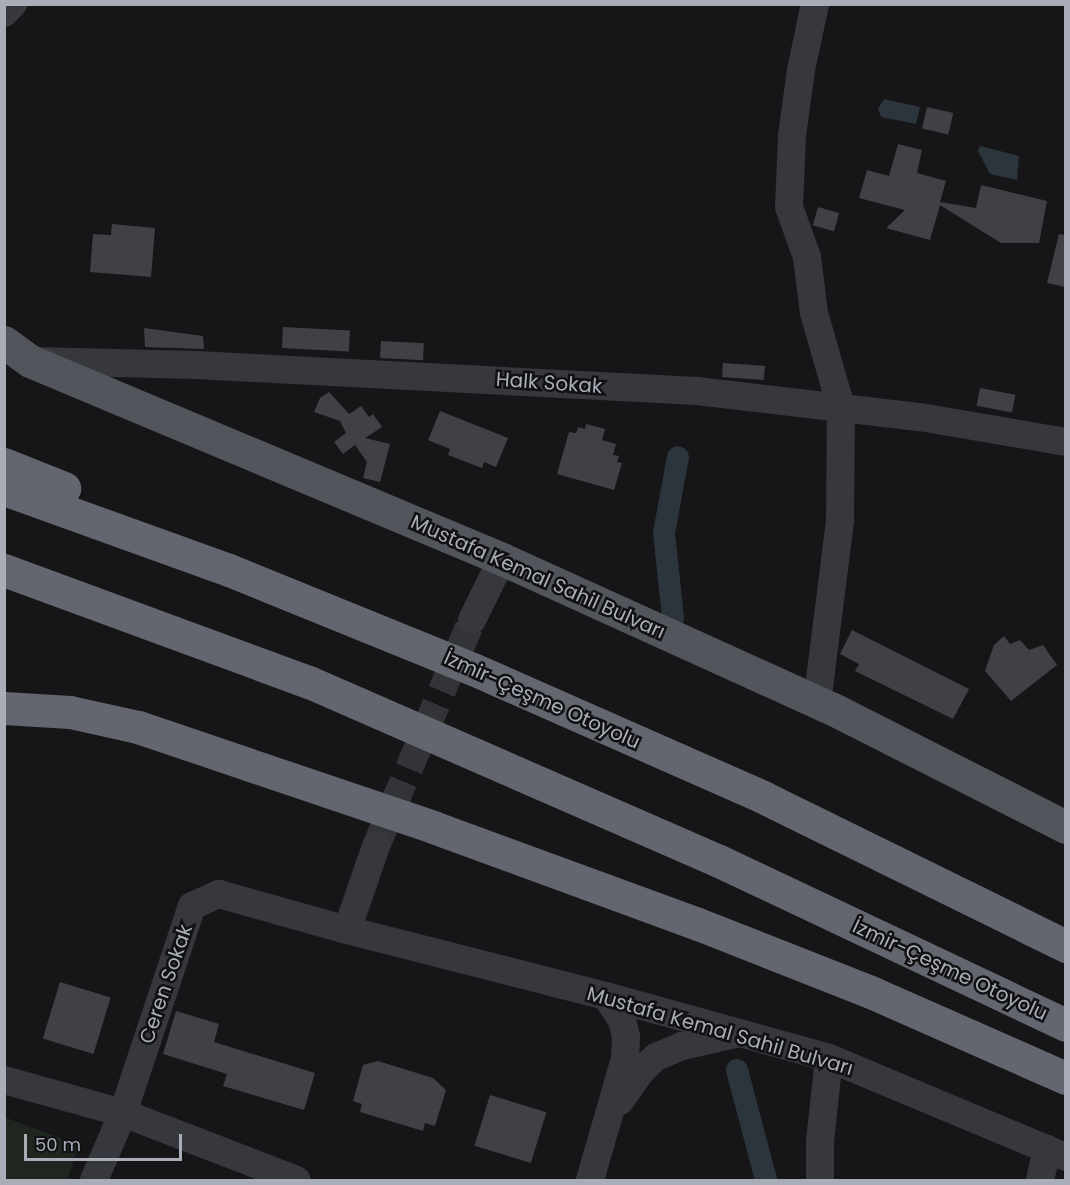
<!DOCTYPE html>
<meta charset="utf-8">
<style>
body{margin:0}
#map{position:relative;width:1070px;height:1185px;overflow:hidden;background:#161618;font-family:Poppins,sans-serif}
div>[style]{position:absolute}
.green>*{inset:0;background:#1e261f}
.water>*{inset:0;background:#2c353c}
.canal>*{height:22px;margin:-11px;padding:0 11px;transform-origin:11px;border-radius:11px;background:#2c353c}
.building>*{inset:0;background:#404145;transform-origin:0 0}
.minor-tunnel>*{height:28px;margin-top:-14px;transform-origin:0;background:repeating-linear-gradient(90deg,#333438 0 28px,transparent 0 42px)}
.minor>*{height:28px;margin:-14px;padding:0 14px;transform-origin:14px;border-radius:14px;background:#37383d}
.major>*{height:33px;margin:-16.5px;padding:0 16.5px;transform-origin:16.5px;border-radius:16.5px;background:#53555c}
.highway>*{height:33px;margin:-16.5px;padding:0 16.5px;transform-origin:16.5px;border-radius:16.5px;background:#63666e}
span{translate:-50% -50%;white-space:nowrap;text-align:center;line-height:1.15;-webkit-text-stroke:5px #111113;paint-order:stroke}
.street-label{font-size:20px;color:#a8adb8}
.frame{position:absolute;inset:0;border:6px solid #a8adb8;pointer-events:none}
.scale{position:absolute;left:24px;top:1134px;width:158px;height:27px;box-sizing:border-box;border:3px solid #a8adb8;border-top:0;padding-left:8px;font-size:18px;line-height:21px;white-space:nowrap;color:#a8adb8;-webkit-text-stroke:4px #111113;paint-order:stroke}
</style>
<div id="map">
<div class="green">
<i style="clip-path:polygon(4px 1117px,79px 1145px,67px 1180px,5px 1180px)"></i>
</div>
<div class="water">
<i style="clip-path:polygon(884px 99px,920px 107px,916px 124px,881px 117px,878px 109px)"></i>
<i style="clip-path:polygon(980px 146px,1019px 156px,1017px 180px,990px 174px,978px 151px)"></i>
</div>
<div class="canal">
<i style="left:673px;top:618px;width:85px;rotate:-96deg"></i>
<i style="left:664px;top:533px;width:77px;rotate:-79.6deg"></i>
<i style="left:737px;top:1070px;width:114px;rotate:75.2deg"></i>
</div>
<div class="building">
<i style="left:927px;top:107px;width:27px;height:22px;rotate:13deg"></i>
<i style="clip-path:polygon(898px 144px,922px 150px,917px 173px,946px 181px,940px 202px,976px 208px,981px 185px,1047px 201px,1039px 243px,1001px 243px,940px 205px,930px 240px,886px 228px,905px 210px,859px 198px,867px 170px,889px 176px)"></i>
<i style="left:818px;top:207px;width:22px;height:19px;rotate:16deg"></i>
<i style="clip-path:polygon(112px 224px,155px 228px,151px 277px,90px 272px,93px 234px,111px 235px)"></i>
<i style="clip-path:polygon(1059px 234px,1065px 235px,1065px 287px,1047px 283px)"></i>
<i style="left:283px;top:327px;width:67px;height:21px;rotate:3deg"></i>
<i style="clip-path:polygon(144px 328px,203px 336px,204px 349px,145px 347px)"></i>
<i style="left:381px;top:341px;width:43px;height:17px;rotate:3deg"></i>
<i style="left:723px;top:363px;width:42px;height:14px;rotate:4deg"></i>
<i style="left:980px;top:388px;width:36px;height:18px;rotate:11deg"></i>
<i style="clip-path:polygon(329px 392px,349px 414px,361px 406px,369px 417px,373px 414px,382px 427px,365px 438px,390px 444px,380px 482px,363px 478px,367px 462px,355px 445px,343px 454px,334px 442px,346px 433px,340px 421px,314px 412px,320px 398px)"></i>
<i style="clip-path:polygon(440px 411px,508px 438px,496px 467px,484px 462px,482px 468px,448px 455px,450px 449px,428px 440px)"></i>
<i style="clip-path:polygon(586px 424px,605px 429px,602px 440px,616px 444px,613px 455px,619px 456px,617px 462px,622px 463px,614px 490px,557px 474px,569px 432px,576px 433px,578px 427px,585px 429px)"></i>
<i style="clip-path:polygon(852px 630px,969px 689px,953px 719px,855px 671px,859px 664px,840px 654px)"></i>
<i style="clip-path:polygon(1004px 636px,1010px 644px,1020px 640px,1029px 650px,1043px 645px,1057px 665px,1011px 701px,985px 671px,994px 645px)"></i>
<i style="left:60px;top:982px;width:53px;height:59px;rotate:17deg"></i>
<i style="clip-path:polygon(176px 1011px,219px 1024px,214px 1042px,315px 1073px,304px 1110px,223px 1086px,227px 1074px,163px 1054px)"></i>
<i style="clip-path:polygon(378px 1061px,433px 1078px,446px 1090px,435px 1126px,425px 1123px,423px 1131px,360px 1112px,362px 1104px,353px 1101px,363px 1065px)"></i>
<i style="left:490px;top:1095px;width:59px;height:53px;rotate:17deg"></i>
</div>
<div class="minor-tunnel">
<i style="left:376px;top:846px;width:246px;rotate:-67deg"></i>
</div>
<div class="minor">
<i style="left:815px;top:4px;width:67px;rotate:102deg"></i>
<i style="left:801px;top:70px;width:67px;rotate:97.8deg"></i>
<i style="left:792px;top:136px;width:71px;rotate:92.4deg"></i>
<i style="left:789px;top:207px;width:53px;rotate:70.2deg"></i>
<i style="left:807px;top:257px;width:56px;rotate:82.9deg"></i>
<i style="left:814px;top:313px;width:98px;rotate:74deg"></i>
<i style="left:841px;top:407px;width:114px;rotate:90.5deg"></i>
<i style="left:840px;top:521px;width:182px;rotate:97.2deg"></i>
<i style="left:4px;top:13px;width:13px;rotate:-45deg"></i>
<i style="left:35px;top:361px;width:161px;rotate:1.4deg"></i>
<i style="left:196px;top:365px;width:502px;rotate:2.97deg"></i>
<i style="left:697px;top:391px;width:225px;rotate:6.7deg"></i>
<i style="left:920px;top:417px;width:148px;rotate:9.7deg"></i>
<i style="left:472px;top:620px;width:68px;rotate:-63.8deg"></i>
<i style="left:376px;top:846px;width:89px;rotate:109deg"></i>
<i style="left:347px;top:930px;width:267px;rotate:14.3deg"></i>
<i style="left:606px;top:996px;width:231px;rotate:15.5deg"></i>
<i style="left:829px;top:1058px;width:257px;rotate:22.7deg"></i>
<i style="left:4px;top:1080px;width:123px;rotate:15.5deg"></i>
<i style="left:123px;top:1113px;width:186px;rotate:21.1deg"></i>
<i style="left:620px;top:1101px;width:38px;rotate:-55deg"></i>
<i style="left:642px;top:1070px;width:19px;rotate:-43deg"></i>
<i style="left:656px;top:1057px;width:28px;rotate:-23deg"></i>
<i style="left:682px;top:1046px;width:54px;rotate:-12.8deg"></i>
<i style="left:94px;top:1180px;width:73px;rotate:-66.6deg"></i>
<i style="left:123px;top:1113px;width:218px;rotate:-71.6deg"></i>
<i style="left:192px;top:906px;width:30px;rotate:-24deg"></i>
<i style="left:219px;top:894px;width:133px;rotate:15.7deg"></i>
<i style="left:590px;top:1180px;width:126px;rotate:-73.9deg"></i>
<i style="left:625px;top:1059px;width:22px;rotate:-87deg"></i>
<i style="left:626px;top:1037px;width:17px;rotate:-103deg"></i>
<i style="left:622px;top:1020px;width:29px;rotate:-124deg"></i>
<i style="left:820px;top:1180px;width:39px;rotate:-90deg"></i>
<i style="left:820px;top:1141px;width:83px;rotate:-83.8deg"></i>
<i style="left:1040px;top:1180px;width:32px;rotate:-77deg"></i>
</div>
<div class="major">
<i style="left:4px;top:342px;width:32px;rotate:36deg"></i>
<i style="left:30px;top:361px;width:512px;rotate:22.76deg"></i>
<i style="left:502px;top:559px;width:363px;rotate:24.4deg"></i>
<i style="left:833px;top:709px;width:261px;rotate:26.9deg"></i>
</div>
<div class="highway">
<i style="left:4px;top:464px;width:65px;rotate:21.8deg"></i>
<i style="left:4px;top:489px;width:239px;rotate:19.8deg"></i>
<i style="left:229px;top:570px;width:263px;rotate:22.1deg"></i>
<i style="left:473px;top:669px;width:317px;rotate:23.8deg"></i>
<i style="left:763px;top:797px;width:338px;rotate:26.2deg"></i>
<i style="left:4px;top:570px;width:325px;rotate:20.2deg"></i>
<i style="left:309px;top:682px;width:447px;rotate:23.6deg"></i>
<i style="left:719px;top:861px;width:384px;rotate:25.3deg"></i>
<i style="left:4px;top:708px;width:66px;rotate:3.5deg"></i>
<i style="left:70px;top:712px;width:70px;rotate:12.4deg"></i>
<i style="left:138px;top:727px;width:311px;rotate:18.7deg"></i>
<i style="left:433px;top:827px;width:282px;rotate:20.1deg"></i>
<i style="left:698px;top:924px;width:188px;rotate:21.5deg"></i>
<i style="left:873px;top:993px;width:211px;rotate:23.8deg"></i>
</div>
<div class="street-label">
<span style="left:549px;top:383px;rotate:4deg">Halk Sokak</span>
<span style="left:538px;top:577px;rotate:24deg">Mustafa Kemal Sahil Bulvarı</span>
<span style="left:542px;top:700px;rotate:24deg">İzmir-Çeşme Otoyolu</span>
<span style="left:950px;top:970px;rotate:25deg">İzmir-Çeşme Otoyolu</span>
<span style="left:166px;top:984px;rotate:-71deg">Ceren Sokak</span>
<span style="left:720px;top:1031px;rotate:16deg">Mustafa Kemal Sahil Bulvarı</span>
</div>
<div class="frame"></div>
<div class="scale">50 m</div>
</div>
